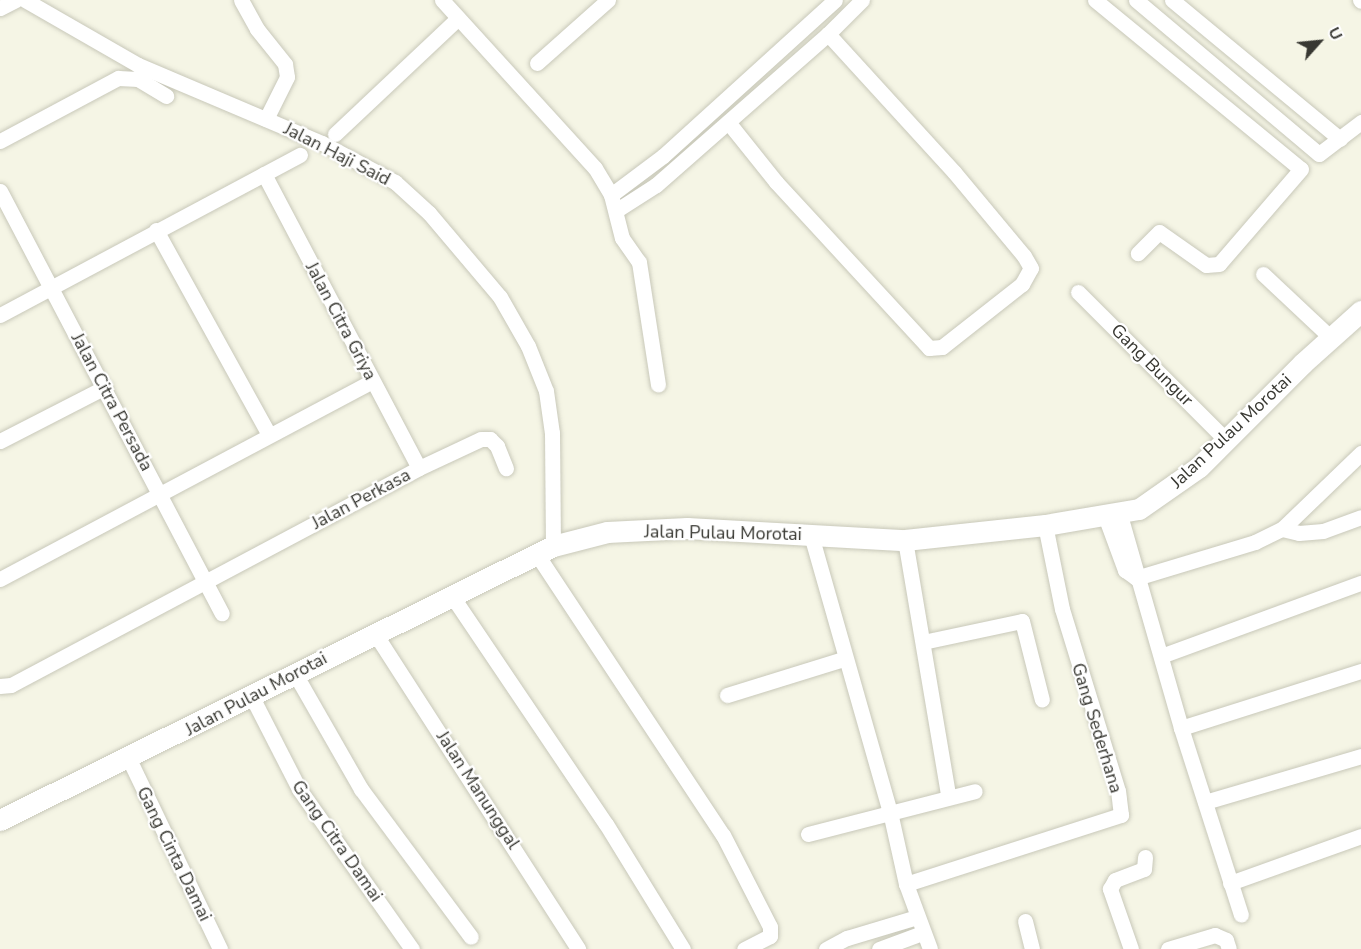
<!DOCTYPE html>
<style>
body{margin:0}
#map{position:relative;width:1361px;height:949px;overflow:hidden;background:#f5f5e5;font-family:"Nunito Sans",sans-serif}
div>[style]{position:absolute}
.roads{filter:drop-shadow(0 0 2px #c8c8b9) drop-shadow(0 0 2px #c8c8b9)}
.street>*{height:15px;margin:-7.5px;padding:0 7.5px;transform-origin:7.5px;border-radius:7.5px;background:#fff}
.secondary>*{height:21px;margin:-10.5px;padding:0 10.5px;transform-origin:10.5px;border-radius:10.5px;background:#fff}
span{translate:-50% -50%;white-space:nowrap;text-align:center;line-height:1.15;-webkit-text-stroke:4.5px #fff;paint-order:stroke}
.street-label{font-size:18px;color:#383832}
.north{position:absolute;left:1289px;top:12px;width:60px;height:60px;-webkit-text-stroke:4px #fff;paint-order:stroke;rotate:63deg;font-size:16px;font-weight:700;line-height:24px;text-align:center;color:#383832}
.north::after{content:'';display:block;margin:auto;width:21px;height:27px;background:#383832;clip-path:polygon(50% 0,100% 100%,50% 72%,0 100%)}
</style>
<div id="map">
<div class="roads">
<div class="street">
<i style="left:25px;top:0;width:130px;rotate:29.9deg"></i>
<i style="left:138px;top:65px;width:200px;rotate:23deg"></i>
<i style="left:322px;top:143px;width:83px;rotate:28.1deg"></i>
<i style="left:395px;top:182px;width:46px;rotate:42.4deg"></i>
<i style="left:429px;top:213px;width:110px;rotate:49.8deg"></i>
<i style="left:500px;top:297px;width:56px;rotate:60.3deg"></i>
<i style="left:528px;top:346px;width:48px;rotate:68.2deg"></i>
<i style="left:546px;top:391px;width:42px;rotate:81.9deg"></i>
<i style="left:552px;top:433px;width:113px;rotate:89.5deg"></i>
<i style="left:241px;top:0;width:33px;rotate:61deg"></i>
<i style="left:257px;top:29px;width:45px;rotate:51.3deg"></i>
<i style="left:285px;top:64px;width:13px;rotate:81deg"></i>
<i style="left:287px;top:77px;width:47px;rotate:116.6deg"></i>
<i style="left:442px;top:0;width:227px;rotate:47.7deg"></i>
<i style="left:595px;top:168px;width:31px;rotate:59deg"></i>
<i style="left:611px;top:195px;width:44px;rotate:75.7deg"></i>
<i style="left:622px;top:238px;width:29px;rotate:55deg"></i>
<i style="left:639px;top:262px;width:124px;rotate:81.2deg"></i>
<i style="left:1095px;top:0;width:266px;rotate:39.4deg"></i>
<i style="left:1301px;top:169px;width:125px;rotate:130.8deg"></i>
<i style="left:1219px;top:264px;width:13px;rotate:176deg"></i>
<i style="left:1206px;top:265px;width:57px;rotate:-144.9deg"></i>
<i style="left:1159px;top:232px;width:30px;rotate:135deg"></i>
<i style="left:1136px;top:0;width:239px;rotate:40.1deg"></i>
<i style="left:1319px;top:154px;width:53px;rotate:-37.3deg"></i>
<i style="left:1172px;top:0;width:218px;rotate:39.6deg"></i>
<i style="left:1360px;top:0;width:1px;rotate:45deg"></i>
<i style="left:0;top:8px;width:18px;rotate:-27deg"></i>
<i style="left:537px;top:63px;width:95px;rotate:-41.6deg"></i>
<i style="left:728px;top:122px;width:77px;rotate:51.3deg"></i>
<i style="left:776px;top:182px;width:226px;rotate:47.3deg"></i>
<i style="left:929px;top:348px;width:13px;rotate:-4deg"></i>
<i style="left:942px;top:347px;width:102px;rotate:-38.2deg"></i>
<i style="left:1022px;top:284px;width:18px;rotate:-61deg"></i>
<i style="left:1031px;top:268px;width:14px;rotate:-120deg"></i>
<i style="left:1024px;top:256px;width:109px;rotate:-129.8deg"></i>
<i style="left:954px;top:172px;width:187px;rotate:-132.4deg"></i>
<i style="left:335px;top:134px;width:169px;rotate:-43.3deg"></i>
<i style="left:0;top:141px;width:134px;rotate:-28.1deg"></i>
<i style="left:118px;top:78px;width:20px;rotate:3deg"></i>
<i style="left:138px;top:79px;width:33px;rotate:31deg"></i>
<i style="left:264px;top:174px;width:332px;rotate:62.2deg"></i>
<i style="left:0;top:191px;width:477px;rotate:62.3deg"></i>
<i style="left:611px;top:195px;width:65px;rotate:-36.9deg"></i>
<i style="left:663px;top:156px;width:232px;rotate:-42.2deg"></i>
<i style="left:617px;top:210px;width:46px;rotate:-32.7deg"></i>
<i style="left:656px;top:185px;width:229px;rotate:-41.3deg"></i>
<i style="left:828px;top:34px;width:48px;rotate:-45deg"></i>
<i style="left:156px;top:230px;width:232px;rotate:61.1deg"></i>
<i style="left:1263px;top:274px;width:92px;rotate:43.2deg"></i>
<i style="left:1078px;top:292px;width:208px;rotate:45deg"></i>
<i style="left:0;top:315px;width:340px;rotate:-28.1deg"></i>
<i style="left:0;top:441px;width:118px;rotate:-27.2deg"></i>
<i style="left:1120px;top:515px;width:222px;rotate:74deg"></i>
<i style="left:1181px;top:728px;width:196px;rotate:72.2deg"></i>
<i style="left:1105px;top:516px;width:58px;rotate:69.7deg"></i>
<i style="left:1125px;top:570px;width:14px;rotate:36deg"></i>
<i style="left:1136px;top:578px;width:124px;rotate:-16.8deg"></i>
<i style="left:1255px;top:542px;width:30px;rotate:-26deg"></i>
<i style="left:1282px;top:529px;width:110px;rotate:-43.9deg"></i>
<i style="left:1282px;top:529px;width:17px;rotate:13deg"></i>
<i style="left:1299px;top:533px;width:24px;rotate:-5deg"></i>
<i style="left:1323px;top:531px;width:40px;rotate:-20.2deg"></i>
<i style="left:811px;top:535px;width:288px;rotate:74.1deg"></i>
<i style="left:890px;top:812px;width:74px;rotate:77.5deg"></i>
<i style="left:906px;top:884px;width:69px;rotate:69.7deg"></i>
<i style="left:905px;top:540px;width:259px;rotate:80.4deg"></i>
<i style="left:538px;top:556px;width:335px;rotate:56.5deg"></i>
<i style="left:723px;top:835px;width:103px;rotate:62.9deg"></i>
<i style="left:770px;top:927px;width:9px;rotate:90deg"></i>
<i style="left:770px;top:936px;width:29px;rotate:153deg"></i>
<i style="left:0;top:579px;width:421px;rotate:-28deg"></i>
<i style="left:452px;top:596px;width:275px;rotate:56deg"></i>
<i style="left:606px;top:824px;width:147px;rotate:58.4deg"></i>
<i style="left:374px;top:632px;width:377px;rotate:57.2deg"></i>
<i style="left:923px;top:642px;width:101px;rotate:-12deg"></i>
<i style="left:1022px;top:621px;width:81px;rotate:75.8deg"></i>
<i style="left:1161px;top:656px;width:213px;rotate:-20.1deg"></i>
<i style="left:294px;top:672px;width:135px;rotate:60.2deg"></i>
<i style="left:361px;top:789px;width:184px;rotate:53.4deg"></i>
<i style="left:0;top:686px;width:11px;rotate:-5deg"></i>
<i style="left:11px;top:685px;width:462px;rotate:-28deg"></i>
<i style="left:419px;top:468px;width:68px;rotate:-25.1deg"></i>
<i style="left:481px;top:439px;width:9px"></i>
<i style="left:490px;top:439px;width:10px;rotate:45deg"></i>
<i style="left:497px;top:446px;width:24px;rotate:68deg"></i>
<i style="left:727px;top:695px;width:121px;rotate:-17.2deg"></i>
<i style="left:252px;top:697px;width:103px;rotate:62.9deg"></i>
<i style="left:299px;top:789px;width:196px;rotate:54.8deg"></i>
<i style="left:1181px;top:728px;width:189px;rotate:-17.6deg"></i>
<i style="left:129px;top:759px;width:211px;rotate:64.4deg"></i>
<i style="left:1205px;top:802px;width:163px;rotate:-16.4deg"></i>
<i style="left:808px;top:834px;width:172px;rotate:-14.4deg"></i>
<i style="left:1230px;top:883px;width:139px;rotate:-19.7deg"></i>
<i style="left:906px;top:884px;width:226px;rotate:-17.8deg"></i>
<i style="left:1121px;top:815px;width:24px;rotate:-97deg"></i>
<i style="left:1118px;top:791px;width:190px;rotate:-107.1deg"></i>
<i style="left:1062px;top:609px;width:86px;rotate:-101.4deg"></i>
<i style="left:1025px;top:921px;width:29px;rotate:76deg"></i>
<i style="left:826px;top:949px;width:24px;rotate:-28deg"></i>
<i style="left:847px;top:938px;width:73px;rotate:-16.7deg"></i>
<i style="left:879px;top:949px;width:46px;rotate:-20.4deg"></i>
<i style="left:1131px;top:949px;width:64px;rotate:-109.3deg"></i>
<i style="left:1110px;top:889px;width:10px;rotate:-61deg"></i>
<i style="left:1115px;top:880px;width:31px;rotate:-21deg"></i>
<i style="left:1144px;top:869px;width:12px;rotate:-85deg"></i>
<i style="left:1168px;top:949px;width:49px;rotate:-16.6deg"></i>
<i style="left:1215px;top:935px;width:12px;rotate:24deg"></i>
<i style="left:1226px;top:940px;width:9px;rotate:72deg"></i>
</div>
<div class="secondary">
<i style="left:0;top:820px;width:617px;rotate:-26.36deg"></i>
<i style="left:553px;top:546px;width:56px;rotate:-14.5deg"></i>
<i style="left:607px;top:532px;width:80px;rotate:-2.9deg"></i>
<i style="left:687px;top:528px;width:218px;rotate:3.2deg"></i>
<i style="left:905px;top:540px;width:141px;rotate:-6.1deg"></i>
<i style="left:1045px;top:525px;width:95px;rotate:-9.7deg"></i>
<i style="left:1139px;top:509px;width:73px;rotate:-35deg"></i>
<i style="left:1199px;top:467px;width:147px;rotate:-45deg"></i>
<i style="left:1303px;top:363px;width:78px;rotate:-41.9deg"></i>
</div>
</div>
<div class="street-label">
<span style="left:337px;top:154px;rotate:27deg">Jalan Haji Said</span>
<span style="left:341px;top:321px;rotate:62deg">Jalan Citra Griya</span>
<span style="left:1152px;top:365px;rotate:45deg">Gang Bungur</span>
<span style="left:112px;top:402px;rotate:62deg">Jalan Citra Persada</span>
<span style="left:1231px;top:431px;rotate:-43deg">Jalan Pulau Morotai</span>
<span style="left:361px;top:499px;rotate:-28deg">Jalan Perkasa</span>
<span style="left:723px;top:533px;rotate:1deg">Jalan Pulau Morotai</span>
<span style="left:256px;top:694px;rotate:-28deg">Jalan Pulau Morotai</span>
<span style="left:1097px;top:728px;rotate:73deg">Gang Sederhana</span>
<span style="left:478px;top:790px;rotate:57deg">Jalan Manunggal</span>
<span style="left:337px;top:841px;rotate:55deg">Gang Citra Damai</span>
<span style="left:174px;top:854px;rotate:64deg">Gang Cinta Damai</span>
</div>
<div class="north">U</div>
</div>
